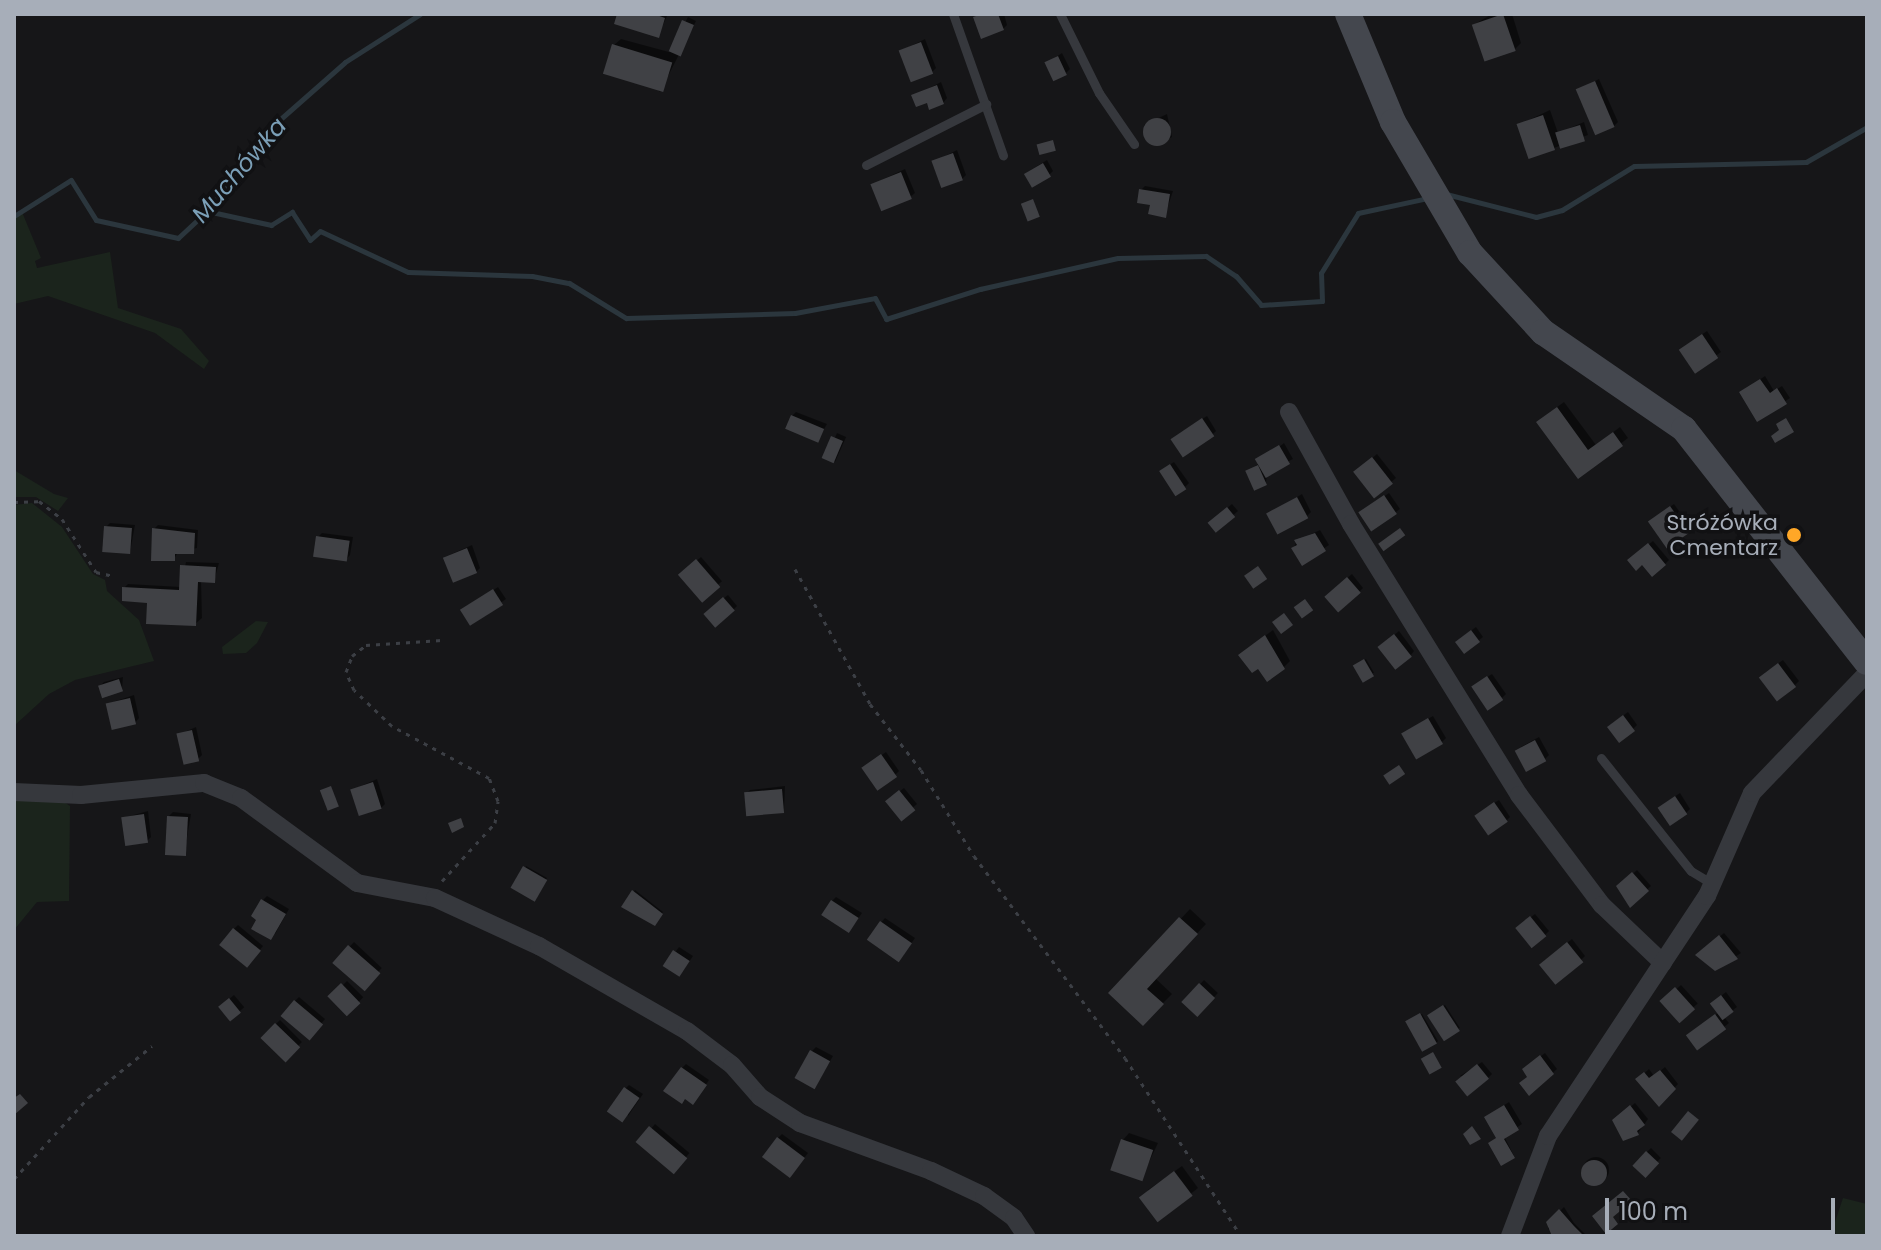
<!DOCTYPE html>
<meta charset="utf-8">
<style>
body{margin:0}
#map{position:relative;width:1881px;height:1250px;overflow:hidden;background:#161618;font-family:Poppins,sans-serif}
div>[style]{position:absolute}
.green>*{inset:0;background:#1b241c}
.shadow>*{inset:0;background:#0007;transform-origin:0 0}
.round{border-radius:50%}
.stream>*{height:5px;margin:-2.5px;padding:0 2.5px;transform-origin:2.5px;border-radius:2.5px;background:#2b363d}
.building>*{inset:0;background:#404145;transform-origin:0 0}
.path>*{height:3px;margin-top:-1.5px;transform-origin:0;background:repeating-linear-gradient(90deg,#3c3f45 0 4px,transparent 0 10px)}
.lane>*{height:9px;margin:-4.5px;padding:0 4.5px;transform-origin:4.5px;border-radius:4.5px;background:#36383d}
.street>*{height:18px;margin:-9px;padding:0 9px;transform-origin:9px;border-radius:9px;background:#36383d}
.secondary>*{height:26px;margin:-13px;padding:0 13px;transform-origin:13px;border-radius:13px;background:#44474e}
.dots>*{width:22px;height:22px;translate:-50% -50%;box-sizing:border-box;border:4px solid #111113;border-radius:50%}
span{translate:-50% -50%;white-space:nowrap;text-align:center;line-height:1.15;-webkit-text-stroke:7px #111113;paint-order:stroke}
.poi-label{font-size:22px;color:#a7aeb9}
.right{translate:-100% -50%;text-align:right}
.water-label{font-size:24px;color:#7b9fb7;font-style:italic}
.frame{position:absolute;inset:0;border:16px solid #a7aeb9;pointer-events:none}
.scale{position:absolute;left:1605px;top:1198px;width:230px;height:36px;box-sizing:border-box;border:4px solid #a7aeb9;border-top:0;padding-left:10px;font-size:24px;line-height:28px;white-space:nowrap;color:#a7aeb9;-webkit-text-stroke:6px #111113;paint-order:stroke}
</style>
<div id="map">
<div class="green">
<i style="clip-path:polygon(22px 212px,41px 258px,35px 261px,37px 268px,110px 252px,118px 308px,181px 329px,209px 361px,204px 369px,155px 333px,109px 317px,48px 296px,14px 304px,14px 215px)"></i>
<i style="clip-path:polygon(14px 470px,54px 494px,68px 498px,58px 511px,36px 497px,14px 497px)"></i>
<i style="clip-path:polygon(32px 503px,62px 527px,93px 574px,105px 580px,107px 591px,139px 620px,154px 661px,75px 680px,49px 694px,14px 726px,14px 505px)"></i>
<i style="clip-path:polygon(256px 621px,268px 622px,257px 643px,246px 653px,223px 654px,222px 647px)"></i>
<i style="clip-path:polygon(14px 797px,61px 800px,70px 806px,69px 901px,37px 902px,14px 930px)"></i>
<i style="clip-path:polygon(1843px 1198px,1867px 1204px,1867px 1236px,1837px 1236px,1833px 1228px)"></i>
</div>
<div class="shadow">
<i style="clip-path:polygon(619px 14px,668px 14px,658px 35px)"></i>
<i style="clip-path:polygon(979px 14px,1004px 14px,1007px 25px,1003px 29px,975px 18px)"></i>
<i style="clip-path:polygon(1492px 14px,1512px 14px,1521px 43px,1514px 50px,1475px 24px)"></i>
<i style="clip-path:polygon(688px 17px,696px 21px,660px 92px,614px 45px,621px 39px,669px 52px)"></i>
<i style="clip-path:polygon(925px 39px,936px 68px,932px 72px,901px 51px)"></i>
<i style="clip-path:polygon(1062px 53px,1070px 69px,1066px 73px,1047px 63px)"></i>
<i style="clip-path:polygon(1599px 79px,1618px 122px,1614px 126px,1578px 90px)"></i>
<i style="clip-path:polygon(941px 82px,947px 98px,943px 103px,914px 96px)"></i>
<i style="clip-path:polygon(1550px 110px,1558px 133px,1584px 122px,1588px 135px,1554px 148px,1518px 125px)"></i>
<i style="clip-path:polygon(1167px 114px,1172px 137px,1156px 145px,1144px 125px)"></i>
<i style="clip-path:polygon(957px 150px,966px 175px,962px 179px,933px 162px)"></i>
<i style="clip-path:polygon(1047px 160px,1053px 171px,1049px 175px,1026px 173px)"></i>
<i style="clip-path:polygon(905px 169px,915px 193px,910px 197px,873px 184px)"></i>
<i style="clip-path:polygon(1145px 186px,1173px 191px,1165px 215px,1141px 190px)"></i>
<i style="clip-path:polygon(1707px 331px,1721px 352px,1695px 371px,1685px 346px)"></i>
<i style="clip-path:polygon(1765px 376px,1774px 391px,1782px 386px,1790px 398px,1758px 419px,1746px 389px)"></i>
<i style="clip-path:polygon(1564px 402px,1596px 445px,1620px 427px,1628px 438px,1578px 476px,1545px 416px)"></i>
<i style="clip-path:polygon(796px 412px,827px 424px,817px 441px,792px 416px)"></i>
<i style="clip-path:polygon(1207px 416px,1216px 431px,1212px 435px,1177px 435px)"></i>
<i style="left:837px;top:433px;width:10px;height:27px;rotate:24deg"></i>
<i style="clip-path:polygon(1284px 443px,1293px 459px,1267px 472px,1266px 483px,1248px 472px)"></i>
<i style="clip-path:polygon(1377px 454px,1396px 478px,1375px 495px,1360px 468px)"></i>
<i style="clip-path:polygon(1174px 462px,1189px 483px,1185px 487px,1166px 467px)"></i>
<i style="clip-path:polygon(1389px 493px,1400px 509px,1373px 529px,1365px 510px)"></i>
<i style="clip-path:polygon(1302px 494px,1311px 512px,1307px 516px,1269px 514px)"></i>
<i style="clip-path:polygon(1232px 504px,1238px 511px,1216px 530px,1214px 519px)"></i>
<i style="clip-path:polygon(1674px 504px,1691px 528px,1687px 532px,1654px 518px)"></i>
<i style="clip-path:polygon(110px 523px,135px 525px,130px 552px,106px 527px)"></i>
<i style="clip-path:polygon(158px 525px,198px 530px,197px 548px,178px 552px,174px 559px,154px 529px)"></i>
<i style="clip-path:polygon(1320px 530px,1329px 545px,1302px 563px,1293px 549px,1297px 541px)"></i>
<i style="clip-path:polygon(322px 533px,353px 537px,350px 555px,346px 560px,318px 537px)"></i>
<i style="clip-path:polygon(1653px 541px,1669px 560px,1665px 564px,1634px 556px)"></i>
<i style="clip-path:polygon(472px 545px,480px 568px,476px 572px,445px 557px)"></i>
<i style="left:701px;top:557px;width:32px;height:27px;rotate:49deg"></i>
<i style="clip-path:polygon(186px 562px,219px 563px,214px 581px,201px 580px,202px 618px,195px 624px,124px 588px,128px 584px,181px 587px)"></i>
<i style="clip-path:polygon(1352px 574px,1363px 588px,1359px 592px,1330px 592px)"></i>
<i style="clip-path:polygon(498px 587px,506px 599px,472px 623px,468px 607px)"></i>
<i style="clip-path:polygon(728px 595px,737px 606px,733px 610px,710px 609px)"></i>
<i style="clip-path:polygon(1476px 627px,1483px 637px,1464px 652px,1461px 638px)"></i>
<i style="clip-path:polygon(1273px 630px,1290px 661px,1283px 668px,1247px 649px)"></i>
<i style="clip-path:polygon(1399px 631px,1414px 651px,1411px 655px,1383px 644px)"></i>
<i style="left:1366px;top:659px;width:16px;height:10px;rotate:60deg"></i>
<i style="clip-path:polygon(1783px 660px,1799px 681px,1795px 685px,1765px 673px)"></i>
<i style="clip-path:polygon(1492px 674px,1506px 694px,1502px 698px,1478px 683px)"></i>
<i style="clip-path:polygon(123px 677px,122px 689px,100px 686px,104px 682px)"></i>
<i style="clip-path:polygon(134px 695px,139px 718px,135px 723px,107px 704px)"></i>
<i style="clip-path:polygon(1628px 712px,1637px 725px,1633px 729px,1613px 723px)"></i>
<i style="clip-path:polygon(1433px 716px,1446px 738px,1442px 742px,1408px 730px)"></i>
<i style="clip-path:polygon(196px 727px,202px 755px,198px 759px,178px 735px)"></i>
<i style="clip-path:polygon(1539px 737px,1549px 755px,1545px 759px,1521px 747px)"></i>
<i style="clip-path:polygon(886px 752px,899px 771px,895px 775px,869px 764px)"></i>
<i style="clip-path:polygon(377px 779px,385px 804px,381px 808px,352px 790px)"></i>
<i style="clip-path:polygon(785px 786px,784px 811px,746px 794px,750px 790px)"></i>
<i style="clip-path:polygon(904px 788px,917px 804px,901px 818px,891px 798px)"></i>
<i style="clip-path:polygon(1680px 793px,1690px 809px,1686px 813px,1664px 804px)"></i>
<i style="clip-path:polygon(1499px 800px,1510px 817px,1506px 821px,1480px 812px)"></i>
<i style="clip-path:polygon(148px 811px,151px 837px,147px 841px,123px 818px)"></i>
<i style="clip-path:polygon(173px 812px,191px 814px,184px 855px,169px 816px)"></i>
<i style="clip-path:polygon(526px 866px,547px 878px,536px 898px,525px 868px)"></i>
<i style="clip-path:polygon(1637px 870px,1651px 886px,1630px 905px,1619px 887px)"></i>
<i style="clip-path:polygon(635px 890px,663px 912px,655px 923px,623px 906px)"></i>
<i style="clip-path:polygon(267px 896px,289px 909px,275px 934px,263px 900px)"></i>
<i style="clip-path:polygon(836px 897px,862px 913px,853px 926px,832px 901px)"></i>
<i style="clip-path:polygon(1190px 909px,1206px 924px,1155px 978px,1172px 994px,1143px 1023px,1111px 993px)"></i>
<i style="clip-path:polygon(1535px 914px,1549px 931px,1545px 935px,1522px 924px)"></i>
<i style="clip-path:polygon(885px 918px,915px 938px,901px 958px,870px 935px)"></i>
<i style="clip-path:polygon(238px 925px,263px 946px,251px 961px,234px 929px)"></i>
<i style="clip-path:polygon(1724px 933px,1741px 953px,1716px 969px,1698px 955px)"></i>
<i style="clip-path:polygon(1572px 939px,1585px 956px,1581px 960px,1544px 961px)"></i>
<i style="left:354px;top:942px;width:38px;height:28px;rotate:43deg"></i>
<i style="clip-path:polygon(679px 947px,693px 956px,683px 971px,665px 966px)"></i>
<i style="left:1204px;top:980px;width:19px;height:30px;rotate:43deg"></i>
<i style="left:347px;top:981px;width:23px;height:23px;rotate:45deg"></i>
<i style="left:1681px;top:985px;width:25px;height:25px;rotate:48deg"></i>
<i style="clip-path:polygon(1726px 992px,1737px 1007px,1724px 1017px,1729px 1023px,1698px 1048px,1693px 1033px,1719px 1012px,1717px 999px)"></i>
<i style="left:234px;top:995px;width:16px;height:18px;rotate:50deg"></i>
<i style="clip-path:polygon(299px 997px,325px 1019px,310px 1037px,295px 1001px)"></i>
<i style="left:1445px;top:1005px;width:27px;height:19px;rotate:57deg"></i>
<i style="clip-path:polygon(1422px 1014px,1438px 1041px,1436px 1043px,1409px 1021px)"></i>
<i style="left:280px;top:1020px;width:31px;height:25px;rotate:45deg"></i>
<i style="clip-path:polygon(816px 1047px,833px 1056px,818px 1082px,812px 1051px)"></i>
<i style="clip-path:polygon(1545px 1053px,1557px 1069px,1529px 1093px,1528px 1066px)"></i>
<i style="clip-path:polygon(1482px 1062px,1492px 1074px,1488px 1078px,1460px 1076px)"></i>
<i style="clip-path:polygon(686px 1064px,709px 1080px,697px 1098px,682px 1068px)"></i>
<i style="clip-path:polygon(1665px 1067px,1678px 1084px,1659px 1104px,1638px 1079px,1649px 1069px,1654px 1076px)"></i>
<i style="clip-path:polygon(629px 1085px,643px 1094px,628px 1116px,625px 1089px)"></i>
<i style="clip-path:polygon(1509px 1102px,1522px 1124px,1504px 1136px,1514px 1156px,1486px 1117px)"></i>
<i style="clip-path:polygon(1635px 1103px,1648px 1119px,1638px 1133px,1624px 1139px,1619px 1116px)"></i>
<i style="left:655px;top:1124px;width:45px;height:23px;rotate:40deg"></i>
<i style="clip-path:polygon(1129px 1133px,1158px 1143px,1141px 1179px,1123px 1140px)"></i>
<i style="clip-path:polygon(782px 1134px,808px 1153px,794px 1171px,778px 1138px)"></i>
<i style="left:1651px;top:1148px;width:14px;height:23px;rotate:45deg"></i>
<i class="round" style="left:1583px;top:1157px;width:26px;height:26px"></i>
<i style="clip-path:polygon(1182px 1166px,1198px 1188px,1159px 1219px,1148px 1190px)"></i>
<i style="clip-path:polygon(1564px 1207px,1574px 1223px,1587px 1236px,1562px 1236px,1548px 1229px,1548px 1223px)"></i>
</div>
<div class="stream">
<i style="left:1446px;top:194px;width:93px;rotate:14.3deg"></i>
<i style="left:1536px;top:217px;width:27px;rotate:-15deg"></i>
<i style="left:1562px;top:210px;width:84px;rotate:-31.4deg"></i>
<i style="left:1634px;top:166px;width:172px;rotate:-1.3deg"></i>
<i style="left:1806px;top:162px;width:70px;rotate:-29.8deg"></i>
<i style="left:207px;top:211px;width:66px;rotate:12.3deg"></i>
<i style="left:271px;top:225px;width:25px;rotate:-32deg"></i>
<i style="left:292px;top:212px;width:33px;rotate:57deg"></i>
<i style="left:310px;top:240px;width:13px;rotate:-42deg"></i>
<i style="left:320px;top:231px;width:97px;rotate:25deg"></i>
<i style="left:408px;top:272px;width:124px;rotate:1.8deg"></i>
<i style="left:532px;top:276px;width:38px;rotate:11deg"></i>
<i style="left:569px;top:283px;width:67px;rotate:31.6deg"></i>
<i style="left:626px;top:318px;width:169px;rotate:-1.7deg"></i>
<i style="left:795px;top:313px;width:81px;rotate:-10.6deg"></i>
<i style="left:875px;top:298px;width:24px;rotate:62deg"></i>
<i style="left:886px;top:319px;width:99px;rotate:-17.7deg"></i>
<i style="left:980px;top:289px;width:141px;rotate:-12.7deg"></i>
<i style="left:1118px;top:258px;width:88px;rotate:-1.3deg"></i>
<i style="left:1206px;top:256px;width:36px;rotate:34deg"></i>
<i style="left:1236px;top:276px;width:38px;rotate:49deg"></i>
<i style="left:1261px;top:305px;width:61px;rotate:-3.8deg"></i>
<i style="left:1322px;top:301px;width:28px;rotate:-92deg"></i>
<i style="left:1321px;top:273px;width:70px;rotate:-58.3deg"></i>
<i style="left:1358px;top:213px;width:72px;rotate:-12.1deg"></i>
<i style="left:14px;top:216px;width:67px;rotate:-32.3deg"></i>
<i style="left:71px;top:180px;width:47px;rotate:58deg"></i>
<i style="left:96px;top:220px;width:84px;rotate:12.4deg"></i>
<i style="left:178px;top:238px;width:40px;rotate:-43deg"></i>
<i style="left:207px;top:211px;width:91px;rotate:-54.4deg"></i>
<i style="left:260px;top:137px;width:113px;rotate:-41.4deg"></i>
<i style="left:345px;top:62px;width:89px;rotate:-32.6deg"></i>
</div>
<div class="building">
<i style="clip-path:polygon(617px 14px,654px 14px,665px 18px,659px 38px,614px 24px)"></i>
<i style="clip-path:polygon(982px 14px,998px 14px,1004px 30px,981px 39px,973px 17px)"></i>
<i style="left:1503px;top:14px;width:39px;height:33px;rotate:71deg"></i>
<i style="left:682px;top:20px;width:13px;height:34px;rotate:23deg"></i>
<i style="left:921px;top:42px;width:34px;height:24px;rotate:69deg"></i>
<i style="left:612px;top:44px;width:63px;height:31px;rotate:17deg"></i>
<i style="left:1058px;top:56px;width:21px;height:15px;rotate:65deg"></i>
<i style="left:1595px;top:81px;width:50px;height:21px;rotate:67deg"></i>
<i style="clip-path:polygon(937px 85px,944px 104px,929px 110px,927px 103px,916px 107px,911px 95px)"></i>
<i style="left:1543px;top:115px;width:37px;height:28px;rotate:71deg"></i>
<i class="round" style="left:1143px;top:118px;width:28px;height:28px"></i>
<i style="left:1580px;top:125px;width:17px;height:26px;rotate:73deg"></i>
<i style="left:1053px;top:140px;width:11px;height:17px;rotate:75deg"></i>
<i style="left:953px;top:153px;width:29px;height:23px;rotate:70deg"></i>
<i style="left:1043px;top:163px;width:16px;height:22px;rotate:60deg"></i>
<i style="left:901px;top:172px;width:29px;height:33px;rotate:68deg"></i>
<i style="clip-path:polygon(1139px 189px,1170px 194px,1166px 218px,1148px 214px,1150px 205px,1137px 203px)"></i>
<i style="left:1033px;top:199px;width:19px;height:13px;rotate:69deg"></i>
<i style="left:1702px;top:334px;width:29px;height:28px;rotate:56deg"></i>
<i style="clip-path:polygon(1760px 379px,1770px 393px,1777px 388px,1787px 404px,1757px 422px,1739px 392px)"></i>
<i style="clip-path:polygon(1557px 407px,1588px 450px,1613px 432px,1623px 446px,1578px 479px,1536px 422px)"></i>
<i style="left:791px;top:415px;width:36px;height:15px;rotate:23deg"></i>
<i style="left:1202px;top:418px;width:22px;height:38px;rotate:56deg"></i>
<i style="clip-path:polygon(1786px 418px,1794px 432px,1775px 443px,1771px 436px,1779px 430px,1776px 424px)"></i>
<i style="left:831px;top:436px;width:13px;height:24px;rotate:23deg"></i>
<i style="left:1279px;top:445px;width:22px;height:28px;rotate:60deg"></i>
<i style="left:1372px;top:457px;width:34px;height:24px;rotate:52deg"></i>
<i style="left:1170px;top:464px;width:30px;height:13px;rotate:57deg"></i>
<i style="left:1258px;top:465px;width:22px;height:14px;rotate:66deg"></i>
<i style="left:1384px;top:495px;width:23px;height:31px;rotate:56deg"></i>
<i style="left:1297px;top:497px;width:24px;height:35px;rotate:62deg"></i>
<i style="left:1670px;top:506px;width:33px;height:27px;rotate:55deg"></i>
<i style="left:1227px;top:507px;width:13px;height:25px;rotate:51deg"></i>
<i style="left:104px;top:526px;width:28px;height:26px;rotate:4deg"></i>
<i style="clip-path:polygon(152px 528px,195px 533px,194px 554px,175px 554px,175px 561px,151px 561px)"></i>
<i style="left:1400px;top:528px;width:9px;height:27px;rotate:54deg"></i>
<i style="clip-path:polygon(1315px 533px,1326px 551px,1302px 566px,1291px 548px,1297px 545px,1294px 540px)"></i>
<i style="left:316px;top:536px;width:34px;height:21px;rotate:8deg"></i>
<i style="clip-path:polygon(1648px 543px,1666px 565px,1652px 577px,1642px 565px,1636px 571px,1627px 560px)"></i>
<i style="left:467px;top:548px;width:27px;height:26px;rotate:68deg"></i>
<i style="left:696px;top:559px;width:37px;height:24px;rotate:49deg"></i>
<i style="clip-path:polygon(180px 565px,216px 567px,215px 583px,198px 582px,196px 626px,146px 624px,147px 603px,122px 601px,122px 587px,179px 590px)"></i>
<i style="left:1258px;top:566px;width:16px;height:17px;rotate:55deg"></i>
<i style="left:1347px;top:577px;width:21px;height:30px;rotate:49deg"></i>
<i style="left:493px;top:589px;width:19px;height:39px;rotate:58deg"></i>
<i style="left:723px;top:597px;width:18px;height:26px;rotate:49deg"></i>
<i style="left:1305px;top:599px;width:14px;height:14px;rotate:54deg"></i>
<i style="left:1284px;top:613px;width:15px;height:15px;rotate:53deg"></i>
<i style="left:1471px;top:630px;width:15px;height:20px;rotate:53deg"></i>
<i style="left:1394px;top:634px;width:29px;height:21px;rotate:52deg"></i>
<i style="clip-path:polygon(1265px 635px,1285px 669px,1267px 682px,1258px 669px,1252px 673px,1238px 655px)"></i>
<i style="left:1364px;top:659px;width:20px;height:13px;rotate:60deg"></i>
<i style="left:1778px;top:663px;width:30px;height:24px;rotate:53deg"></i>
<i style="left:1487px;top:676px;width:29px;height:19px;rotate:56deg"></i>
<i style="left:119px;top:679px;width:13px;height:22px;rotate:72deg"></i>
<i style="left:130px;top:698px;width:27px;height:25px;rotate:77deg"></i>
<i style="left:1623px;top:715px;width:20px;height:20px;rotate:53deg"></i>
<i style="left:1428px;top:718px;width:30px;height:31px;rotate:60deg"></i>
<i style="left:192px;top:730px;width:32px;height:16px;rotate:77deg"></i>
<i style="left:1535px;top:740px;width:24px;height:23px;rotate:62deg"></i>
<i style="left:881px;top:754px;width:28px;height:24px;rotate:55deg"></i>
<i style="left:1399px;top:765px;width:11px;height:19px;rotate:56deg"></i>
<i style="left:373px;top:782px;width:28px;height:24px;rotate:72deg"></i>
<i style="left:331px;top:786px;width:22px;height:12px;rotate:69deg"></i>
<i style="left:782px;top:789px;width:24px;height:38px;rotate:85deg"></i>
<i style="left:899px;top:790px;width:26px;height:18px;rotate:51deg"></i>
<i style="left:1675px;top:796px;width:22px;height:21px;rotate:56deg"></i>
<i style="left:1494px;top:802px;width:24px;height:24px;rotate:55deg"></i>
<i style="left:144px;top:814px;width:29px;height:23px;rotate:82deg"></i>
<i style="left:167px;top:816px;width:21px;height:39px;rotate:3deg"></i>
<i style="clip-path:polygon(461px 818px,464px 827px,452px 833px,448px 823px)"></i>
<i style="left:523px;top:866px;width:28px;height:25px;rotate:30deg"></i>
<i style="clip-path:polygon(1632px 872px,1649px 891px,1630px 908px,1616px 886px)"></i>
<i style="clip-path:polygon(632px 890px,663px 914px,655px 926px,621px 907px)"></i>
<i style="clip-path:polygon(261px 899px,286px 914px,271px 940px,251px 929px,256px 920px,251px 916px)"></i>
<i style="left:831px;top:900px;width:33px;height:18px;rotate:33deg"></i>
<i style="left:1530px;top:916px;width:26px;height:19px;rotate:51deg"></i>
<i style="clip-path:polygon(1179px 917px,1198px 934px,1147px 989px,1164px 1004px,1143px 1026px,1108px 993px)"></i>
<i style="left:880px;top:921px;width:39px;height:23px;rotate:35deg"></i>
<i style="left:233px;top:928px;width:36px;height:22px;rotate:39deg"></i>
<i style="clip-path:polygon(1719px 935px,1738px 959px,1715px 971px,1695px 955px)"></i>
<i style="left:1567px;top:942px;width:26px;height:36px;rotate:51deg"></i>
<i style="left:348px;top:945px;width:43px;height:24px;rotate:41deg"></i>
<i style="left:673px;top:950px;width:20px;height:19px;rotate:33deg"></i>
<i style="left:341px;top:983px;width:28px;height:19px;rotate:46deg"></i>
<i style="left:1199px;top:983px;width:22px;height:26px;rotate:43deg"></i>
<i style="left:1675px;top:987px;width:30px;height:21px;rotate:48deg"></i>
<i style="left:1721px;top:995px;width:21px;height:14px;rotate:53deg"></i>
<i style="left:229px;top:998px;width:19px;height:14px;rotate:51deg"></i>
<i style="left:294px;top:1000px;width:38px;height:21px;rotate:40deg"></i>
<i style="left:1443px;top:1005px;width:31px;height:19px;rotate:57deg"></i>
<i style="left:1420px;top:1013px;width:35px;height:17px;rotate:61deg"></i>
<i style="left:1715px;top:1014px;width:19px;height:36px;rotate:54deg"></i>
<i style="left:275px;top:1023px;width:35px;height:21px;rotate:44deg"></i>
<i style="left:810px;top:1050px;width:23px;height:32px;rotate:29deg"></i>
<i style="left:1433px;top:1052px;width:18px;height:14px;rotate:61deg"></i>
<i style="clip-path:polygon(1540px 1055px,1554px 1074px,1529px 1096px,1519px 1083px,1527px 1077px,1522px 1069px)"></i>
<i style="left:1477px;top:1064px;width:19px;height:28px;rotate:51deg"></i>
<i style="clip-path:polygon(681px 1067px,707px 1085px,693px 1105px,685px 1099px,682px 1104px,663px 1091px)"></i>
<i style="clip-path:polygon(1660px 1070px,1676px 1089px,1659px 1107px,1635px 1079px,1644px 1072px,1649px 1078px)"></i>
<i style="left:624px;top:1087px;width:19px;height:30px;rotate:35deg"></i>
<i style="clip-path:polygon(20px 1094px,28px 1103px,14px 1115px,14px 1098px)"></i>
<i style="clip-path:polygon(1504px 1105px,1519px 1130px,1504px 1139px,1515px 1158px,1501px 1166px,1488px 1143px,1496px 1138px,1484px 1117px)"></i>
<i style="clip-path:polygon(1630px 1105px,1645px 1125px,1637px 1131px,1639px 1135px,1623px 1141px,1612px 1120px)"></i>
<i style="left:1688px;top:1111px;width:14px;height:27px;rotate:39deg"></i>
<i style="left:649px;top:1126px;width:50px;height:21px;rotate:40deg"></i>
<i style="clip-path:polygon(1472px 1126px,1481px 1139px,1470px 1145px,1463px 1134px)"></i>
<i style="left:777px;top:1137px;width:35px;height:25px;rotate:37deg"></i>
<i style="left:1121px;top:1139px;width:34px;height:33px;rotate:19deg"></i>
<i style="left:1646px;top:1151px;width:18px;height:20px;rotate:43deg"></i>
<i class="round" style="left:1581px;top:1160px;width:26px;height:26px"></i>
<i style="left:1174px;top:1171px;width:31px;height:44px;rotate:53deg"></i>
<i style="clip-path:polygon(1623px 1191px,1632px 1201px,1613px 1217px,1618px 1224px,1606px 1234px,1592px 1216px)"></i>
<i style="clip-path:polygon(1559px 1209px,1574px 1226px,1584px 1236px,1552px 1236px,1546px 1222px)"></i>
</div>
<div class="path">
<i style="left:14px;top:502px;width:25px;rotate:-2deg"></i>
<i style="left:39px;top:501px;width:29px;rotate:38deg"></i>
<i style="left:62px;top:519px;width:63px;rotate:57.3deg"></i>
<i style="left:96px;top:572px;width:18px;rotate:13deg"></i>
<i style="left:795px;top:569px;width:154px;rotate:60.9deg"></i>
<i style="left:870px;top:704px;width:83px;rotate:52.3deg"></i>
<i style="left:921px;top:770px;width:101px;rotate:58.4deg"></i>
<i style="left:974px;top:856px;width:252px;rotate:53.2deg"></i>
<i style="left:1125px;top:1058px;width:212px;rotate:56.9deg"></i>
<i style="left:442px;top:881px;width:79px;rotate:-47.6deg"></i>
<i style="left:495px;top:823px;width:22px;rotate:-82deg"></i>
<i style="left:498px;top:801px;width:25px;rotate:-111deg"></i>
<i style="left:489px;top:778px;width:110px;rotate:-151.8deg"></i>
<i style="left:392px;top:726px;width:52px;rotate:-136.5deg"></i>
<i style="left:354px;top:690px;width:20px;rotate:-114deg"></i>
<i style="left:346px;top:672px;width:17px;rotate:-69deg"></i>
<i style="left:352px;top:656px;width:18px;rotate:-38deg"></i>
<i style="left:366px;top:645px;width:76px;rotate:-3.8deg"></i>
<i style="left:14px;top:1179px;width:111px;rotate:-47.6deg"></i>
<i style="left:89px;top:1097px;width:81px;rotate:-39deg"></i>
</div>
<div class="lane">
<i style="left:953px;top:14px;width:150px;rotate:70.5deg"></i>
<i style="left:1060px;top:14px;width:88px;rotate:63.7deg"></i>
<i style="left:1099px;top:93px;width:62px;rotate:55.5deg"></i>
<i style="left:866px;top:165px;width:135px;rotate:-26.9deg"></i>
<i style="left:1601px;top:758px;width:144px;rotate:51.5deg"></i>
<i style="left:1691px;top:871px;width:26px;rotate:31deg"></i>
</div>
<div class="street">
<i style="left:1289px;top:412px;width:128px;rotate:61deg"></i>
<i style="left:1351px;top:524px;width:319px;rotate:58.2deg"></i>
<i style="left:1519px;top:795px;width:138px;rotate:53deg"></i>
<i style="left:1602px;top:905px;width:84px;rotate:43.6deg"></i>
<i style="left:14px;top:792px;width:67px;rotate:2.6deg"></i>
<i style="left:81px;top:795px;width:124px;rotate:-5.6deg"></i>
<i style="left:204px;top:783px;width:40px;rotate:22deg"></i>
<i style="left:241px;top:798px;width:144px;rotate:36.2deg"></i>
<i style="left:357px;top:883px;width:79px;rotate:10.9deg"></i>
<i style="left:435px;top:898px;width:115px;rotate:24.8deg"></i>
<i style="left:539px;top:946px;width:171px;rotate:29.9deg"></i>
<i style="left:687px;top:1031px;width:56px;rotate:37.1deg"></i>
<i style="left:732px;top:1065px;width:43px;rotate:48.8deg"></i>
<i style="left:760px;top:1097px;width:48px;rotate:33deg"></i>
<i style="left:800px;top:1123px;width:140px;rotate:20.1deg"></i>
<i style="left:931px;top:1171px;width:59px;rotate:25.3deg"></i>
<i style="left:984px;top:1196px;width:37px;rotate:36deg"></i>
<i style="left:1014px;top:1218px;width:22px;rotate:56deg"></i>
<i style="left:1510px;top:1236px;width:107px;rotate:-69.2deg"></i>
<i style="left:1548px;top:1136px;width:288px;rotate:-56.5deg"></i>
<i style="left:1707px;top:896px;width:112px;rotate:-66.4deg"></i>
<i style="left:1752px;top:793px;width:166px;rotate:-46.2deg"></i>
</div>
<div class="secondary">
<i style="left:1348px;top:14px;width:117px;rotate:67.4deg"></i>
<i style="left:1393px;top:122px;width:152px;rotate:59.6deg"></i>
<i style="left:1470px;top:253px;width:108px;rotate:47.3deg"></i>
<i style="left:1543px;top:332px;width:171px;rotate:34.5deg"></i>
<i style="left:1684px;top:429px;width:296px;rotate:51.9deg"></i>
</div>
<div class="dots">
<i style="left:1794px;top:535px;background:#ffa727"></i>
</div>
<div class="poi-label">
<span class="right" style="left:1778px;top:535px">Stróżówka<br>Cmentarz</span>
</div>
<div class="water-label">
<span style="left:239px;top:170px;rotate:-49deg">Muchówka</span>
</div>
<div class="frame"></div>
<div class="scale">100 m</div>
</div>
